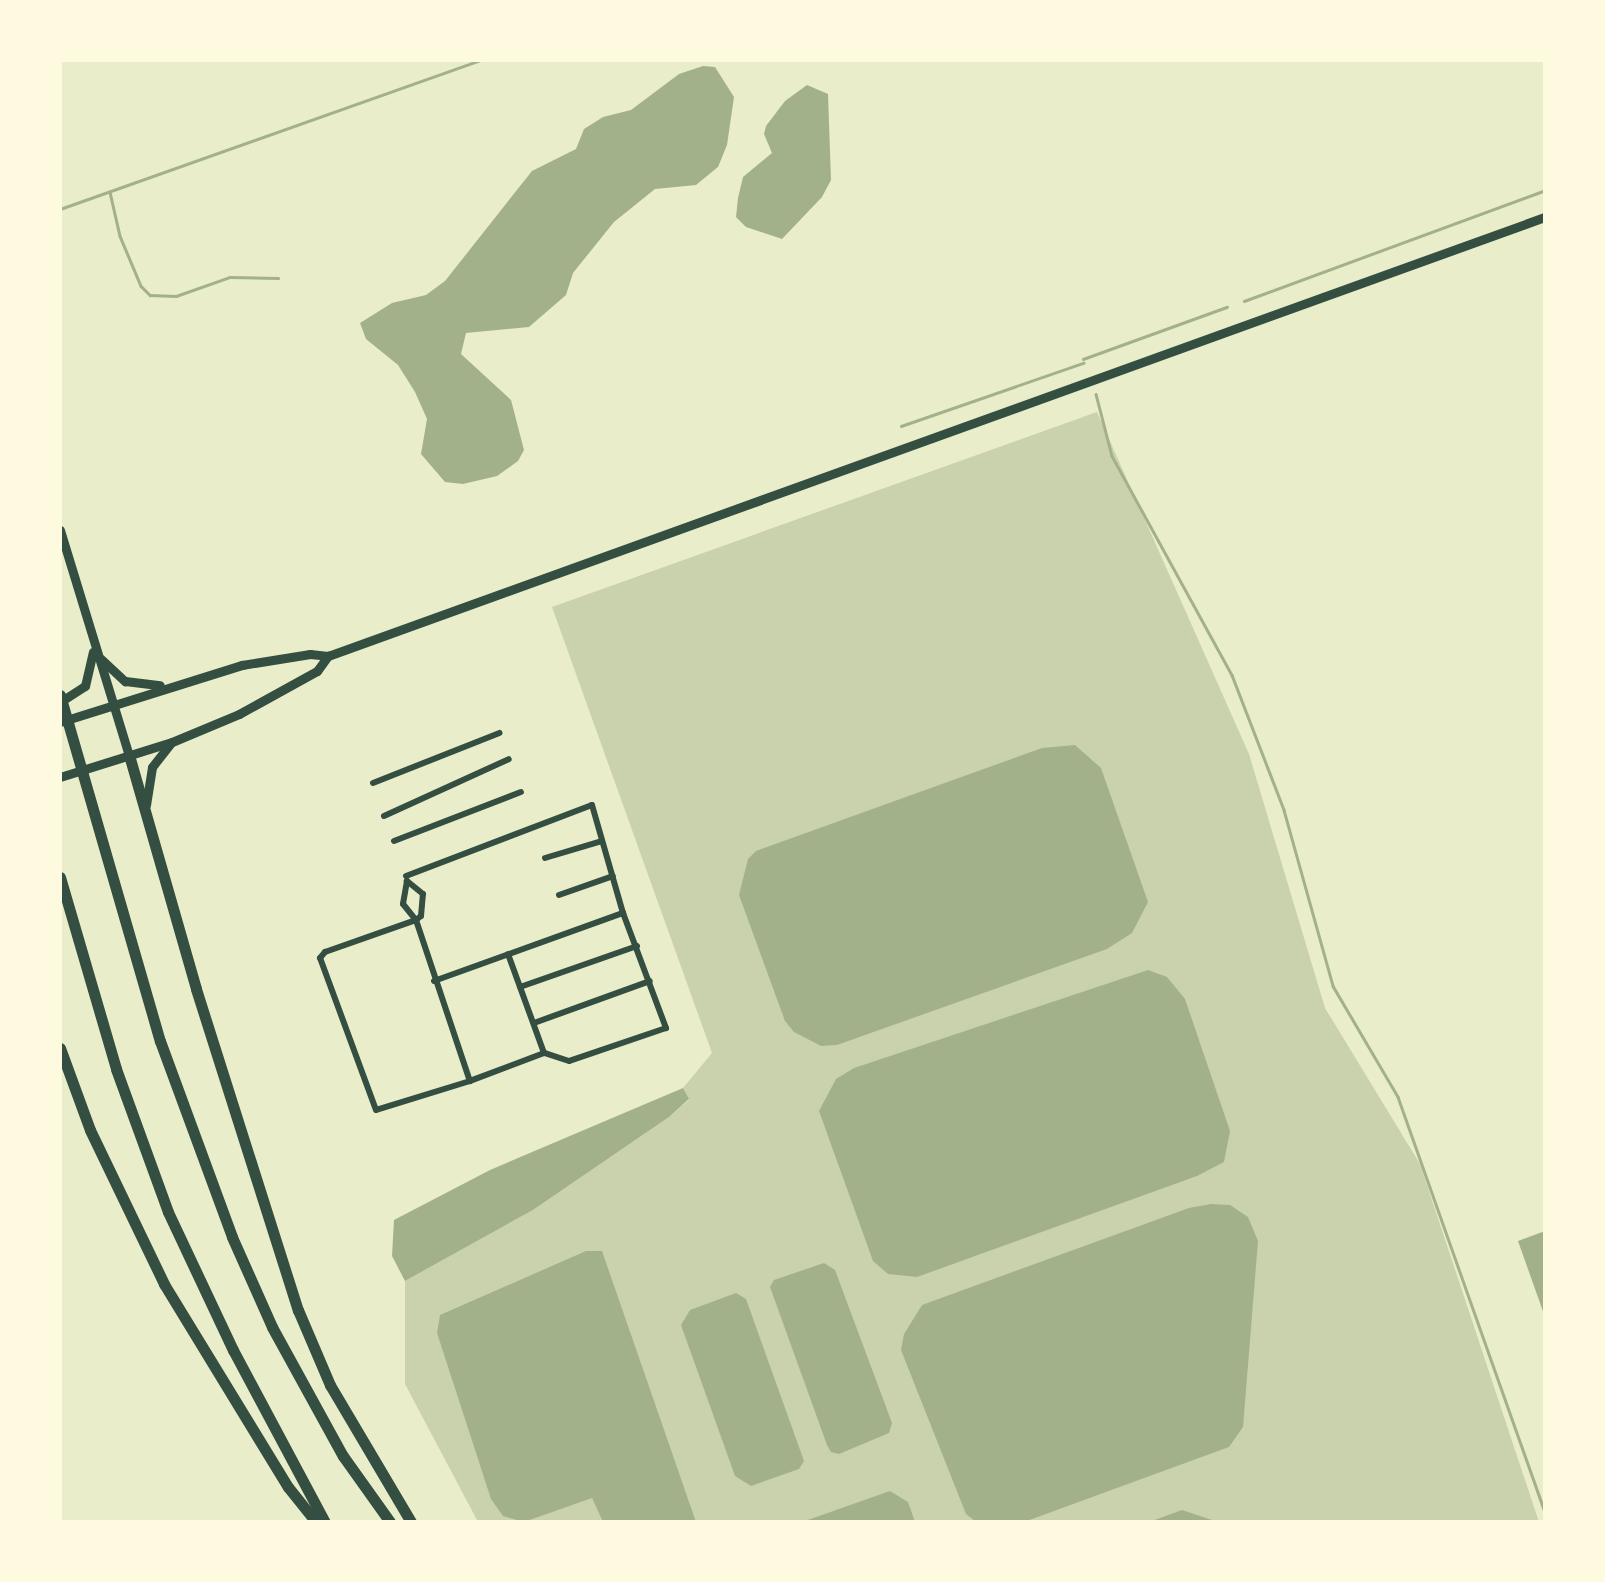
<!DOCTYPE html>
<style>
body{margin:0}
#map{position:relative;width:1605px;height:1582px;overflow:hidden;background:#e9edc9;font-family:"Alegreya Sans",sans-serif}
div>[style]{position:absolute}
.green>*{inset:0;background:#cad2ad}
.water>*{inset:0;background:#a3b18a}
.stream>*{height:2.5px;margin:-1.25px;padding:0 1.25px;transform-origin:1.25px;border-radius:1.25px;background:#a3b18a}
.minor>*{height:6px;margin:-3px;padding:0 3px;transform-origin:3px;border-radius:3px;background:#344e41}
.secondary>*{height:9px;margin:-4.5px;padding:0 4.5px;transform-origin:4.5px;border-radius:4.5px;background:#344e41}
.motorway>*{height:11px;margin:-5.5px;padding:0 5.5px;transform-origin:5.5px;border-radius:5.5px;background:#344e41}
span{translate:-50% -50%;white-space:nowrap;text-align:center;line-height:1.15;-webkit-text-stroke:10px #fefae0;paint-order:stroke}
.frame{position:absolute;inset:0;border:62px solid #fefae0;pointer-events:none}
</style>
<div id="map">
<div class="green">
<i style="clip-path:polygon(1097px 412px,1249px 754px,1325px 1008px,1420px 1164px,1539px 1522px,478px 1522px,405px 1384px,405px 1281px,533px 1210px,669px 1117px,689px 1100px,683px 1088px,712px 1053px,552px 607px)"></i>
</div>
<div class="water">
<i style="clip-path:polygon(703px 66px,715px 67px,734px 97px,727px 145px,718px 167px,696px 185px,655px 189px,614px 222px,573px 273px,566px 295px,529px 327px,466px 333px,461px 354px,511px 400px,524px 450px,518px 461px,497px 476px,463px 484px,445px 482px,421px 454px,427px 419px,415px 392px,398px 365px,366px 339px,360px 323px,392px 303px,426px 295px,445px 281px,532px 171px,576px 149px,584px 129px,603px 117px,631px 110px,679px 74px)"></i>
<i style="clip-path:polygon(807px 85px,828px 94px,831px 180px,822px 197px,782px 239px,746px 227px,736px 217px,738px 198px,743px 177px,772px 153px,764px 134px,766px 126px,785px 101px)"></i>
<i style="clip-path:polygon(1075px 745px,1101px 768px,1148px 902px,1132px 933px,1107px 949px,837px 1045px,821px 1046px,794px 1032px,785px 1021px,739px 895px,748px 859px,756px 851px,1042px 748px)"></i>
<i style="clip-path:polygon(1148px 970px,1167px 977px,1185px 999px,1230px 1131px,1224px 1162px,1197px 1176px,917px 1277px,888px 1274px,873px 1261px,819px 1111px,836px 1079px,854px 1068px)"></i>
<i style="clip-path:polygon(683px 1088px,689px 1099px,669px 1117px,533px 1210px,405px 1281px,392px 1256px,394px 1220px,490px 1170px)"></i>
<i style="clip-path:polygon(1211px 1204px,1230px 1205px,1248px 1217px,1258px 1241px,1243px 1427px,1229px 1447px,1024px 1522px,976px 1522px,966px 1514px,901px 1350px,904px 1334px,922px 1305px,1189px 1208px)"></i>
<i style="clip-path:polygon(1545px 1231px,1545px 1317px,1518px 1241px)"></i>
<i style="clip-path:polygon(586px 1251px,602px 1251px,696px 1522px,603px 1522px,592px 1498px,524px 1522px,503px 1516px,491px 1499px,437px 1333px,440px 1315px)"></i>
<i style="clip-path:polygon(824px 1263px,835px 1270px,892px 1423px,889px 1433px,839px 1454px,831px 1452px,827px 1445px,770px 1287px,774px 1280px)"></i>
<i style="clip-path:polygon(736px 1293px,746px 1299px,804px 1461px,799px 1469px,751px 1486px,735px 1476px,681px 1325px,690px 1310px)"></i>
<i style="clip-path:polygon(890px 1491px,908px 1502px,915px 1522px,802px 1522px)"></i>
<i style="clip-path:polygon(1182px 1510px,1218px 1522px,1149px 1522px)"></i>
</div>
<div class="stream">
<i style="left:110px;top:192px;width:45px;rotate:77.2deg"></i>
<i style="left:120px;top:236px;width:54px;rotate:67.2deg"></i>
<i style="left:141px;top:286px;width:13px;rotate:45deg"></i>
<i style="left:150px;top:295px;width:26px;rotate:2deg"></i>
<i style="left:176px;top:296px;width:57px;rotate:-19.4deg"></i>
<i style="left:230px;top:277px;width:48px;rotate:1.2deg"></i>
<i style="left:60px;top:209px;width:446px;rotate:-19.5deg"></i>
<i style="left:1244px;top:301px;width:321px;rotate:-20.2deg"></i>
<i style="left:1083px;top:359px;width:153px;rotate:-19.9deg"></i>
<i style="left:1096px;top:394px;width:64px;rotate:75.5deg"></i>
<i style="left:1112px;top:456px;width:250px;rotate:61.3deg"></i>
<i style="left:1232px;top:675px;width:145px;rotate:68.9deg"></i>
<i style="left:1284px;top:810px;width:183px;rotate:74.4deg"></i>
<i style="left:1333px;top:986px;width:129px;rotate:59.6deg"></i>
<i style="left:1398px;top:1097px;width:439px;rotate:70.5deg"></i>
<i style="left:901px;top:426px;width:193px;rotate:-19.1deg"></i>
</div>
<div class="minor">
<i style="left:373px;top:783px;width:136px;rotate:-21.6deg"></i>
<i style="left:384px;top:816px;width:137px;rotate:-24.5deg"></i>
<i style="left:394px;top:841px;width:136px;rotate:-21.1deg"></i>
<i style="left:545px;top:858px;width:59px;rotate:-16.6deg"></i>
<i style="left:406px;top:876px;width:199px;rotate:-20.9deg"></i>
<i style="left:592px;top:805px;width:112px;rotate:74deg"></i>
<i style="left:623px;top:913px;width:123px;rotate:69.5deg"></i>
<i style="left:666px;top:1028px;width:102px;rotate:161.2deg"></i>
<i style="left:569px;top:1061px;width:26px;rotate:-162deg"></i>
<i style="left:544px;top:1053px;width:79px;rotate:159.3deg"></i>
<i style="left:470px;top:1081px;width:98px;rotate:162.9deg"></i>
<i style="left:376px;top:1110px;width:162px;rotate:-110.2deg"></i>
<i style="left:320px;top:958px;width:8px;rotate:-50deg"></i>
<i style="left:325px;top:952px;width:96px;rotate:-19.4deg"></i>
<i style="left:416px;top:920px;width:6px;rotate:-39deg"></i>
<i style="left:421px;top:916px;width:22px;rotate:-85deg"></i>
<i style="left:423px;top:894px;width:21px;rotate:-141deg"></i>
<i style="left:407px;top:881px;width:23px;rotate:100deg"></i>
<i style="left:403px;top:904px;width:21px;rotate:51deg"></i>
<i style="left:416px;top:920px;width:170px;rotate:71.5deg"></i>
<i style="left:559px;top:895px;width:57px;rotate:-19.4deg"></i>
<i style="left:508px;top:954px;width:105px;rotate:70deg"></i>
<i style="left:434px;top:981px;width:201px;rotate:-19.8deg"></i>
<i style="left:520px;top:987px;width:124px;rotate:-19.3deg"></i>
<i style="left:534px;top:1023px;width:123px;rotate:-19.9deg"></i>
</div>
<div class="secondary">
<i style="left:60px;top:530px;width:235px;rotate:73deg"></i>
<i style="left:101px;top:659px;width:33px;rotate:43deg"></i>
<i style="left:125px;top:681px;width:35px;rotate:7deg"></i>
<i style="left:60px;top:702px;width:30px;rotate:-33deg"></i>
<i style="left:85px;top:686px;width:35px;rotate:-77deg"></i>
<i style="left:60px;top:722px;width:191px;rotate:-17.4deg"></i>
<i style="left:242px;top:665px;width:69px;rotate:-9.2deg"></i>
<i style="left:310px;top:654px;width:18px;rotate:6deg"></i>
<i style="left:328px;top:656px;width:1294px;rotate:-19.84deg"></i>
<i style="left:60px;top:777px;width:117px;rotate:-17.4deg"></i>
<i style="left:172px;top:742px;width:73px;rotate:-22.7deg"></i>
<i style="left:239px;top:714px;width:89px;rotate:-28.9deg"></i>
<i style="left:317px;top:671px;width:19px;rotate:-54deg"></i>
<i style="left:146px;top:805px;width:38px;rotate:-81deg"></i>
<i style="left:152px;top:767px;width:29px;rotate:-52deg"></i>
</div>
<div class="motorway">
<i style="left:60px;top:695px;width:360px;rotate:73.9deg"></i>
<i style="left:160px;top:1041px;width:209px;rotate:69.8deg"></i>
<i style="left:232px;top:1237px;width:98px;rotate:66deg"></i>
<i style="left:272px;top:1327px;width:147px;rotate:61.2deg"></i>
<i style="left:343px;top:1456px;width:81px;rotate:54.5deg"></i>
<i style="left:129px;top:755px;width:243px;rotate:74deg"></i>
<i style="left:196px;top:989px;width:337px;rotate:72.4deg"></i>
<i style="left:298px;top:1310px;width:82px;rotate:66.9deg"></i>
<i style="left:330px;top:1385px;width:159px;rotate:59.4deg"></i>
<i style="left:60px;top:877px;width:200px;rotate:73.7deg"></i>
<i style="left:116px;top:1069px;width:152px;rotate:70deg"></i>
<i style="left:168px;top:1212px;width:153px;rotate:64.8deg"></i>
<i style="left:233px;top:1350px;width:195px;rotate:61.9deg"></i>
<i style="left:60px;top:1048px;width:87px;rotate:69.9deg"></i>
<i style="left:90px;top:1130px;width:171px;rotate:64.3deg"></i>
<i style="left:164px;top:1284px;width:238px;rotate:58.6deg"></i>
<i style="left:288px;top:1487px;width:45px;rotate:51.3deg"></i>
</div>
<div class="frame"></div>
</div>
